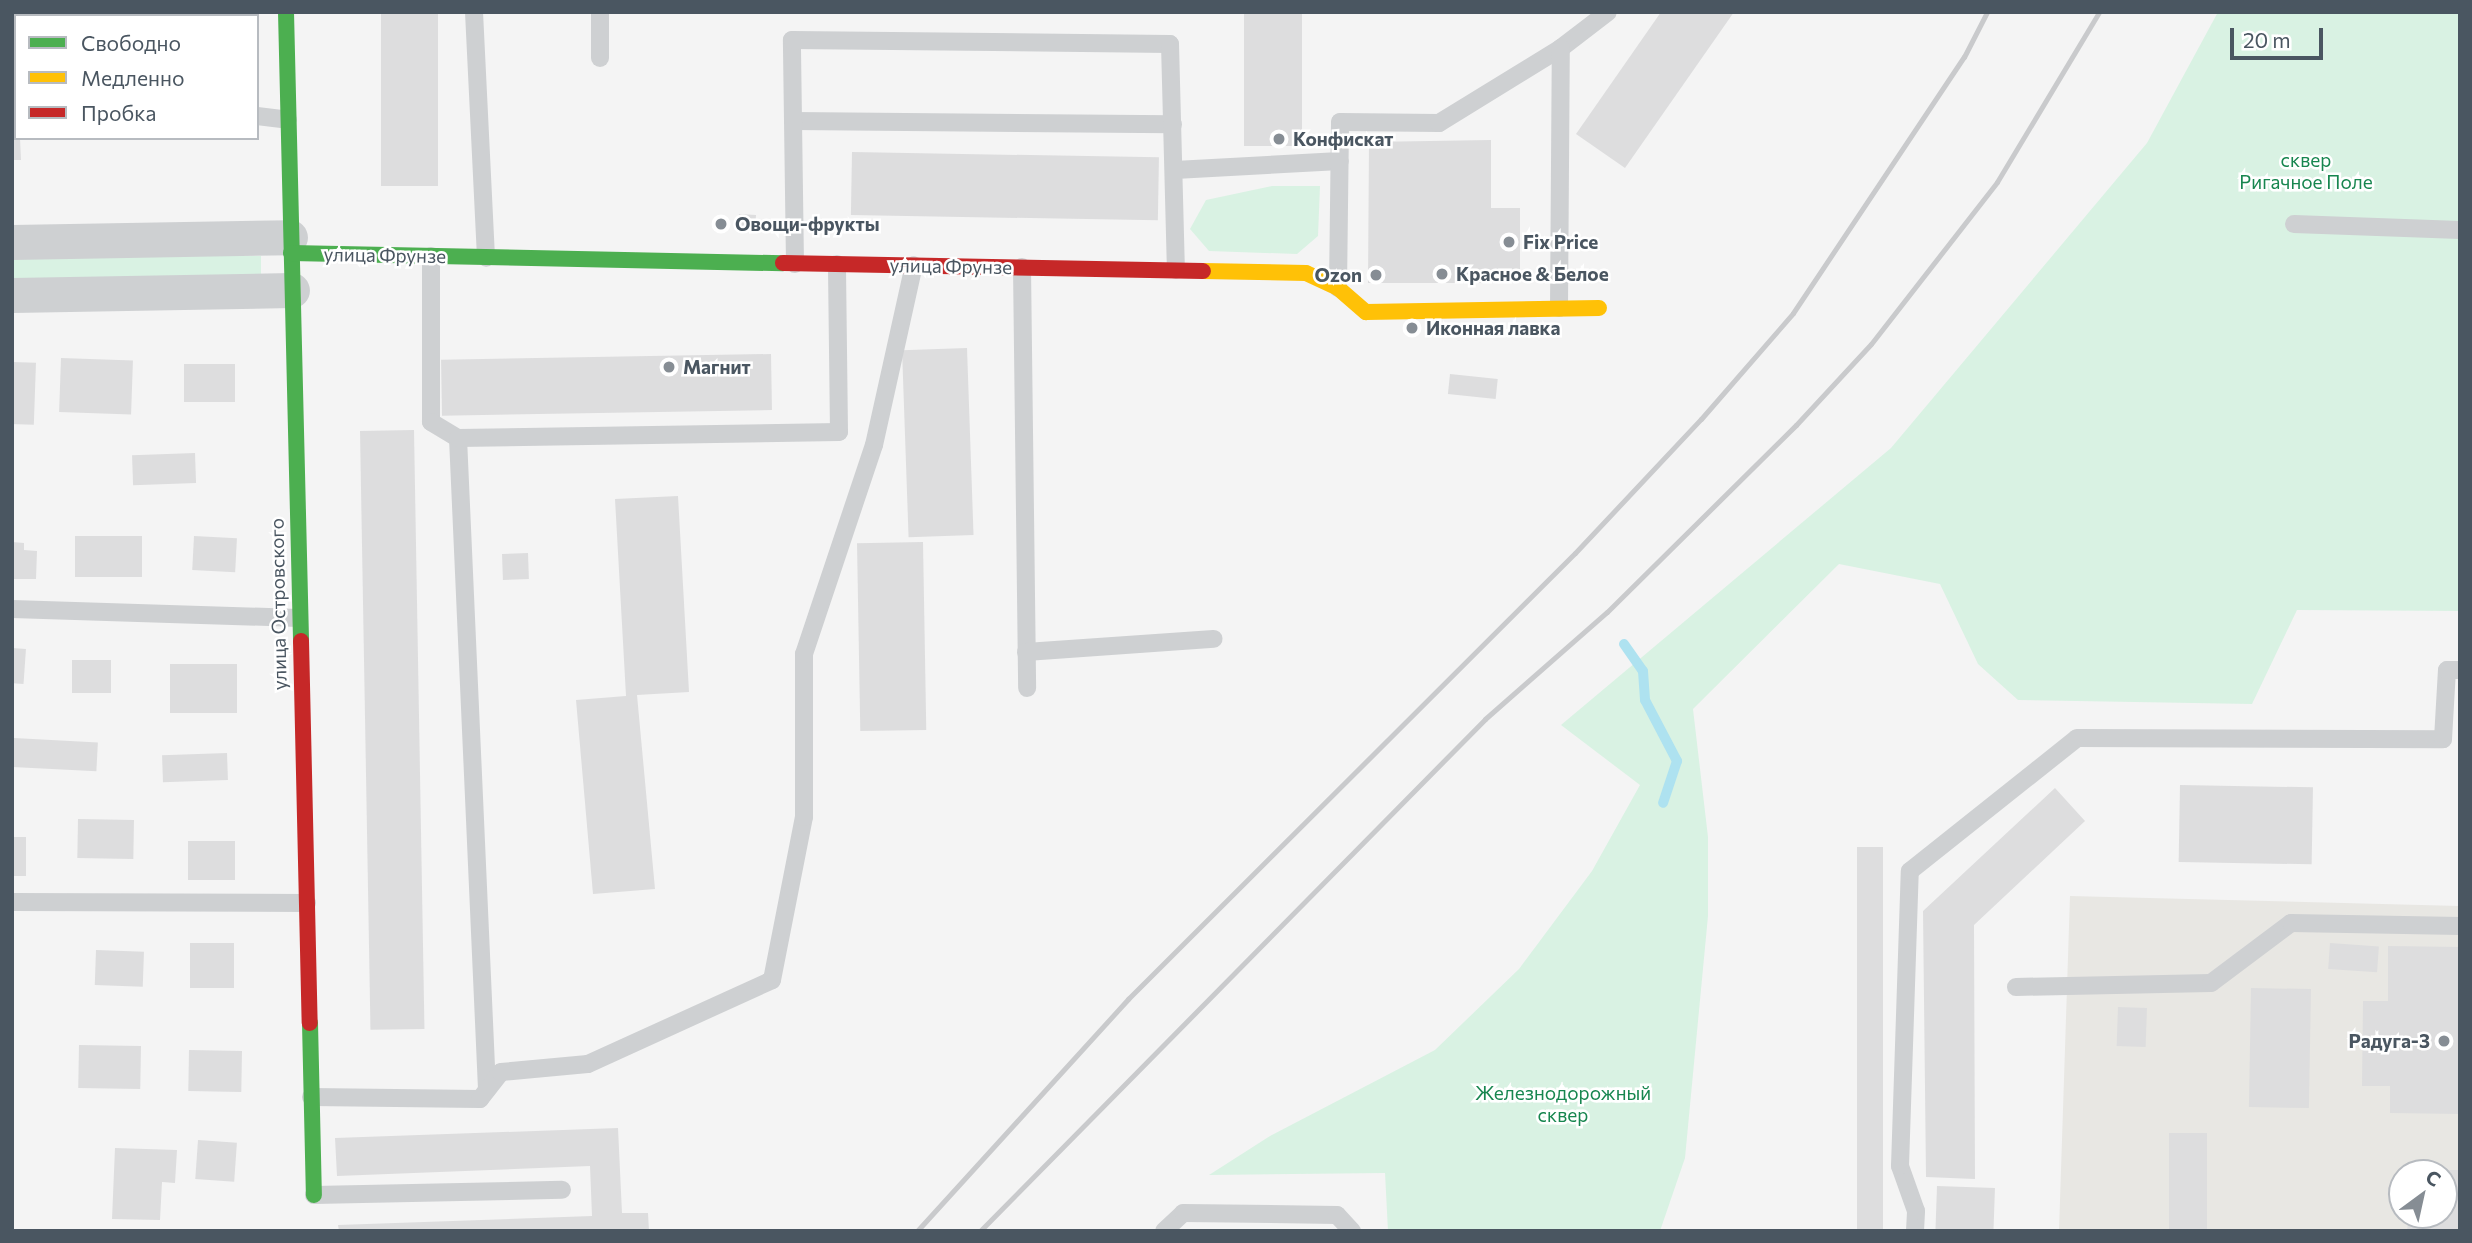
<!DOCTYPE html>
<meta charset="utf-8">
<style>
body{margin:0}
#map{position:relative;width:2472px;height:1243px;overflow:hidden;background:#f4f4f4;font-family:Commissioner,sans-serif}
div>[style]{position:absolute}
.commercial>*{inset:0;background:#e8e7e3}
.green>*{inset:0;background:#d9f2e3;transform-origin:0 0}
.stream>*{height:10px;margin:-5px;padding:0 5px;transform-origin:5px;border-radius:5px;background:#aee2f0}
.building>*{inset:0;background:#ddddde;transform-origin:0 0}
.lane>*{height:18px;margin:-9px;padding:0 9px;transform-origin:9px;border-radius:9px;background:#ced0d2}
.street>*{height:35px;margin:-17.5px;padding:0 17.5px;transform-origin:17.5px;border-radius:17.5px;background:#ced0d2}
.fast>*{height:16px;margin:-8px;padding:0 8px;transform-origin:8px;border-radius:8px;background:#4caf50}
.slow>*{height:16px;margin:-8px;padding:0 8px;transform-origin:8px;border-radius:8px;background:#ffc107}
.jam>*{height:16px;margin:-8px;padding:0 8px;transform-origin:8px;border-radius:8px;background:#c62828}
.rail>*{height:5px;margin:-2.5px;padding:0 2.5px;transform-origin:2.5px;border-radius:2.5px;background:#c9cacc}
.dots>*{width:19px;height:19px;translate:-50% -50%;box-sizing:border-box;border:4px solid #fff;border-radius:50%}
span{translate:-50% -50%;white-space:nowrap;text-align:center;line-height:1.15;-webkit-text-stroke:5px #fff;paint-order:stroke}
.poi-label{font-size:19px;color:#4a5661;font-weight:700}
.left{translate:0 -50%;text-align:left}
.right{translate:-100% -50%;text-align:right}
.park-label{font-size:19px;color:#17864f}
.street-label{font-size:19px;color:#4a5661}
.frame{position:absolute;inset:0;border:14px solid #4a5661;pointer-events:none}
.legend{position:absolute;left:14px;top:14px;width:245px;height:126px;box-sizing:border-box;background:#fff;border:2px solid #b7bbc0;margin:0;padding:9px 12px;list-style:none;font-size:21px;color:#4a5661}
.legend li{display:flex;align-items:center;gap:14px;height:35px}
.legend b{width:35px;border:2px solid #b7bbc0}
.north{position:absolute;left:2388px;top:1159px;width:70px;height:70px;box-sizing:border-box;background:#fff;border:2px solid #b7bbc0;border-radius:50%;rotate:33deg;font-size:19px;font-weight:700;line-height:28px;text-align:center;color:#4a5661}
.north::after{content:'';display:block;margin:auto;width:24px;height:32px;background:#868d94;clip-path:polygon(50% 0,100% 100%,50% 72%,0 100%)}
.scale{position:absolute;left:2230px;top:28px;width:93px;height:32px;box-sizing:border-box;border:4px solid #4a5661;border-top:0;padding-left:9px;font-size:21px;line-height:24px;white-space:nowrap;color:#4a5661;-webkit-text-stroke:5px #fff;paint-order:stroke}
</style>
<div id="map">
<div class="commercial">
<i style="clip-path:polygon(evenodd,2070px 896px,2460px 906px,2460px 1231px,2059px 1231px,2070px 896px,2402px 1173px,2444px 1173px,2444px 1215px,2402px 1215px,2402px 1173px)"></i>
</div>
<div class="green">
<i style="clip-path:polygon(2218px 12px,2460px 12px,2460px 611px,2297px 610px,2252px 704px,2018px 700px,1978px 664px,1940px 584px,1839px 564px,1693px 709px,1708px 837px,1708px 916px,1685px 1158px,1660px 1231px,1388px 1231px,1385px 1173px,1209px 1175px,1270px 1136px,1435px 1050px,1519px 969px,1592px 871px,1640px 785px,1561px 725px,1891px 448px,2147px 143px)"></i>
<i style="clip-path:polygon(1272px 186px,1320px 186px,1318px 236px,1297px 254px,1209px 251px,1190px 229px,1206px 200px)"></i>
<i style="left:261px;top:256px;width:25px;height:249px;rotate:90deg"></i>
</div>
<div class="stream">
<i style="left:1624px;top:644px;width:33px;rotate:55deg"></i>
<i style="left:1643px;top:671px;width:29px;rotate:86deg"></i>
<i style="left:1645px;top:700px;width:69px;rotate:62.3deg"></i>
<i style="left:1677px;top:761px;width:44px;rotate:108.4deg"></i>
</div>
<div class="building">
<i style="clip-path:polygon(12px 12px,16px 138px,20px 138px,21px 160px,12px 160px)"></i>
<i style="left:381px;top:12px;width:57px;height:174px"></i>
<i style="left:1244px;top:12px;width:58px;height:134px"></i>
<i style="clip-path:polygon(1661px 12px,1734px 12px,1625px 168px,1576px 134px)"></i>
<i style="clip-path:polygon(1491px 140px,1491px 208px,1520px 208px,1520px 283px,1368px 283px,1369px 142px)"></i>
<i style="left:852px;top:152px;width:307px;height:63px;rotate:1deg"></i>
<i style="left:739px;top:214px;width:17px;height:14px;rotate:3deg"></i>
<i style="left:967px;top:348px;width:187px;height:65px;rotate:88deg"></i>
<i style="left:771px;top:354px;width:56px;height:330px;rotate:89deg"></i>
<i style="left:61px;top:358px;width:72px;height:54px;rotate:2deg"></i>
<i style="left:12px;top:362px;width:24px;height:62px;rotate:2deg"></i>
<i style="left:184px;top:364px;width:51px;height:38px"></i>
<i style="left:1450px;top:374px;width:48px;height:20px;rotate:6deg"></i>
<i style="left:414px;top:430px;width:599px;height:54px;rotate:89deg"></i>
<i style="left:195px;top:453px;width:30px;height:63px;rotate:88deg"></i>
<i style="clip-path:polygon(678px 496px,689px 692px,637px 695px,655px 889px,593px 894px,576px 700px,626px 696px,615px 499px)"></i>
<i style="left:75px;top:536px;width:67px;height:41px"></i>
<i style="left:194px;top:536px;width:43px;height:34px;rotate:3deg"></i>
<i style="clip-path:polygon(12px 542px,24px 543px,24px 550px,37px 551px,36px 579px,12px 579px)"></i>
<i style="left:923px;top:542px;width:188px;height:66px;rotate:89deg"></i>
<i style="left:528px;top:553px;width:26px;height:26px;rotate:88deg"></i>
<i style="left:12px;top:648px;width:14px;height:35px;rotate:4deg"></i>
<i style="left:72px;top:660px;width:39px;height:33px"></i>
<i style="left:237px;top:664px;width:49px;height:67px;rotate:90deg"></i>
<i style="left:14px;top:738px;width:84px;height:29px;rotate:3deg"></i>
<i style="left:227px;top:753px;width:27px;height:65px;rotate:88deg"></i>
<i style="left:2180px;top:785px;width:133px;height:77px;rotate:1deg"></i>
<i style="clip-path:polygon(2055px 788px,2085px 821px,1974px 925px,1975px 1179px,1926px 1177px,1923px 911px)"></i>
<i style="left:78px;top:819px;width:56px;height:39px;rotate:1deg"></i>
<i style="left:12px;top:837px;width:14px;height:39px"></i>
<i style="left:188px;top:841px;width:47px;height:39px"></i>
<i style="left:1857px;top:847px;width:26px;height:384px"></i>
<i style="left:190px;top:943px;width:44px;height:45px"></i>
<i style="left:2330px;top:943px;width:49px;height:26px;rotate:4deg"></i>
<i style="clip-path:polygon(2388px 946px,2460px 947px,2460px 1114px,2390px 1113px,2390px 1086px,2362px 1086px,2363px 1001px,2388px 1001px)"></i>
<i style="left:96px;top:950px;width:48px;height:35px;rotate:2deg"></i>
<i style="left:2251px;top:988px;width:60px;height:119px;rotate:1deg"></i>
<i style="left:2118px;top:1007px;width:29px;height:39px;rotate:2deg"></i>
<i style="left:79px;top:1045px;width:62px;height:43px;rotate:1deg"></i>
<i style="left:189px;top:1050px;width:53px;height:41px;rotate:1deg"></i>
<i style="clip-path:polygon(618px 1128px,622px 1213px,648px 1213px,649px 1231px,339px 1231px,338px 1225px,592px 1216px,590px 1166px,337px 1176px,335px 1138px)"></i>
<i style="left:2169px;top:1133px;width:38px;height:98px"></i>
<i style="left:198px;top:1140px;width:39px;height:39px;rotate:4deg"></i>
<i style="clip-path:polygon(115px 1148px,177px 1150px,175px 1183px,162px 1182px,160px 1220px,112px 1219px)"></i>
<i style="clip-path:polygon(2410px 1170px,2460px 1170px,2460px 1231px,2407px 1231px,2409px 1215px,2444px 1215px,2444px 1173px)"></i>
<i style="left:1937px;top:1186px;width:58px;height:45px;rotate:2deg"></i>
</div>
<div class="lane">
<i style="left:209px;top:12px;width:4px;rotate:90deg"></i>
<i style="left:474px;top:12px;width:246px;rotate:87.2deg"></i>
<i style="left:600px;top:12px;width:46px;rotate:90deg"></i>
<i style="left:257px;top:116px;width:31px;rotate:7deg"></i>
<i style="left:793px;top:121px;width:380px;rotate:0.5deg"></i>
<i style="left:1175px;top:170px;width:165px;rotate:-3.1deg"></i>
<i style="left:2294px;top:224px;width:166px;rotate:2.1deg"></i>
<i style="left:431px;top:256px;width:166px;rotate:90deg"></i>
<i style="left:431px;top:422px;width:31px;rotate:31deg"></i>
<i style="left:458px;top:438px;width:652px;rotate:87.45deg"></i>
<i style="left:795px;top:264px;width:224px;rotate:-90.8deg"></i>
<i style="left:792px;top:40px;width:378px;rotate:0.6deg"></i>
<i style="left:1170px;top:44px;width:226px;rotate:88.5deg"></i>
<i style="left:1022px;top:267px;width:421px;rotate:89.3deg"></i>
<i style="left:1338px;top:288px;width:166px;rotate:-89.3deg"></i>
<i style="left:1340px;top:122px;width:99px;rotate:0.6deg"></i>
<i style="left:1439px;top:123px;width:143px;rotate:-31.6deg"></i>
<i style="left:1561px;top:48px;width:59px;rotate:-37.5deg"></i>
<i style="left:1559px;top:308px;width:260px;rotate:-89.6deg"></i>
<i style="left:458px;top:438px;width:381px;rotate:-0.9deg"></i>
<i style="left:839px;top:432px;width:168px;rotate:-90.7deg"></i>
<i style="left:12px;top:609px;width:287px;rotate:1.8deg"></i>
<i style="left:1026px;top:652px;width:188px;rotate:-4deg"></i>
<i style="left:12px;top:902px;width:295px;rotate:0.2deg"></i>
<i style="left:2016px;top:987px;width:195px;rotate:-1.2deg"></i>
<i style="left:2211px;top:983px;width:100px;rotate:-36.9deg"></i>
<i style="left:2291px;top:923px;width:169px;rotate:1deg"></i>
<i style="left:311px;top:1097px;width:169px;rotate:0.7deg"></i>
<i style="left:480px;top:1099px;width:34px;rotate:-52deg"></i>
<i style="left:501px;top:1072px;width:87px;rotate:-5.3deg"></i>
<i style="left:588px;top:1064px;width:202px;rotate:-24.5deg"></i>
<i style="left:772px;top:980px;width:166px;rotate:-78.9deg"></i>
<i style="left:804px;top:817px;width:163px;rotate:-90deg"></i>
<i style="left:804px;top:654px;width:220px;rotate:-71.5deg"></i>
<i style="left:874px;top:445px;width:184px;rotate:-77.5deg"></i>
<i style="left:314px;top:1195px;width:248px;rotate:-1.2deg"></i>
<i style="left:1164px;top:1231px;width:26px;rotate:-43deg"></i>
<i style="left:1183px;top:1213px;width:154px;rotate:0.7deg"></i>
<i style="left:1337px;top:1215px;width:22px;rotate:47deg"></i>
<i style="left:1915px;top:1231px;width:20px;rotate:-87deg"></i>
<i style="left:1916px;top:1211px;width:48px;rotate:-109.6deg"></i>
<i style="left:1900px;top:1166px;width:295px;rotate:-88.1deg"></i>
<i style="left:1910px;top:871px;width:213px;rotate:-38.5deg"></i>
<i style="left:2077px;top:738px;width:366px;rotate:0.2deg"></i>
<i style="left:2443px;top:739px;width:69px;rotate:-86.7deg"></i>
<i style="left:2447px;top:670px;width:13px"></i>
</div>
<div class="street">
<i style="left:12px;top:242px;width:278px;rotate:-1deg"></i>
<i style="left:12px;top:295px;width:280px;rotate:-1deg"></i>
</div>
<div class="fast">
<i style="left:286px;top:12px;width:629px;rotate:88.63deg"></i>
<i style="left:291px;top:253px;width:492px;rotate:1.2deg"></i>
<i style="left:310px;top:1023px;width:172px;rotate:88.7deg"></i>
</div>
<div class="slow">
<i style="left:1203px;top:271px;width:103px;rotate:1.1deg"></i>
<i style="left:1306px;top:273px;width:35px;rotate:25deg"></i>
<i style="left:1338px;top:288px;width:37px;rotate:41deg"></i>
<i style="left:1366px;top:312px;width:233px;rotate:-1deg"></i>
</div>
<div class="jam">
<i style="left:783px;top:263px;width:420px;rotate:1.1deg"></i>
<i style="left:301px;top:641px;width:382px;rotate:88.7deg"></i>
</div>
<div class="rail">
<i style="left:917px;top:1231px;width:314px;rotate:-47.7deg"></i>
<i style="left:1128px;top:999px;width:631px;rotate:-44.94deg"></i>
<i style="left:1575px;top:553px;width:184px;rotate:-46.8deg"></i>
<i style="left:1701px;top:419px;width:140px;rotate:-49deg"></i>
<i style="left:1793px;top:313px;width:308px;rotate:-56.3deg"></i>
<i style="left:1964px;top:57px;width:51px;rotate:-62.9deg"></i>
<i style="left:980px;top:1231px;width:719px;rotate:-45.39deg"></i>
<i style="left:1485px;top:719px;width:162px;rotate:-41.3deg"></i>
<i style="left:1607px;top:612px;width:266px;rotate:-44.7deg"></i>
<i style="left:1796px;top:425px;width:110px;rotate:-47.2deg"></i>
<i style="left:1871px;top:344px;width:205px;rotate:-52.1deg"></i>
<i style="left:1997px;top:182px;width:198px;rotate:-59deg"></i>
</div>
<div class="dots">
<i style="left:1279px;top:139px;background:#868d94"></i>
<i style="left:721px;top:224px;background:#868d94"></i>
<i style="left:1509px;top:242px;background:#868d94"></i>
<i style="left:1442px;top:274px;background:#868d94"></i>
<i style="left:1376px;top:275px;background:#868d94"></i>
<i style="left:1412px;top:328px;background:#868d94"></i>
<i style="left:669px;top:367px;background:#868d94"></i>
<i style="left:2444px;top:1041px;background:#868d94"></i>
</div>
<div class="poi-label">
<span class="left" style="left:1293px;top:139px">Конфискат</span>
<span class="left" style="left:735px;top:224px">Овощи-фрукты</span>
<span class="left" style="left:1523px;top:242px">Fix Price</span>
<span class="left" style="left:1456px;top:274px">Красное &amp; Белое</span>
<span class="right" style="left:1362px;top:275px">Ozon</span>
<span class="left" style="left:1426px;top:328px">Иконная лавка</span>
<span class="left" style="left:683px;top:367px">Магнит</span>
<span class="right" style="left:2430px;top:1041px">Радуга-3</span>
</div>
<div class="park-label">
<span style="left:2306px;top:171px">сквер<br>Ригачное Поле</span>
<span style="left:1563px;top:1104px">Железнодорожный<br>сквер</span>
</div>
<div class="street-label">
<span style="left:385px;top:255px;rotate:1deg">улица Фрунзе</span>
<span style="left:951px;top:266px;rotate:1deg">улица Фрунзе</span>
<span style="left:278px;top:604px;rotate:-91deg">улица Островского</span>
</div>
<div class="frame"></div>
<ul class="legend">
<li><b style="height:9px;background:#4caf50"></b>Свободно</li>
<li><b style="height:9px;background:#ffc107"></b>Медленно</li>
<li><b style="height:9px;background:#c62828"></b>Пробка</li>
</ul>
<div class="north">С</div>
<div class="scale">20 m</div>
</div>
